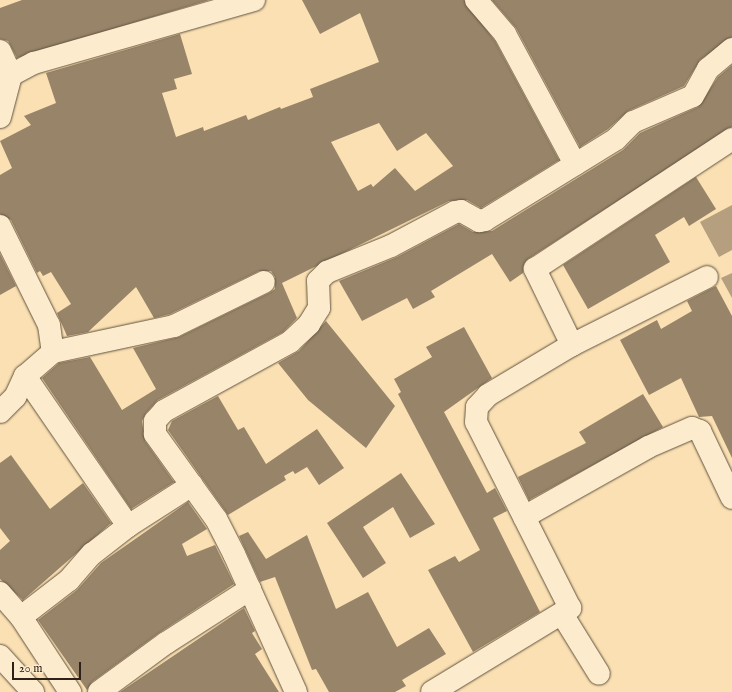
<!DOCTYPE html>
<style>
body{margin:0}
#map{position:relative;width:732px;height:692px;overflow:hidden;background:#fae0b2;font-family:"IM FELL English",serif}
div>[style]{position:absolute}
.water>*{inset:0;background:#b59f7e}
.building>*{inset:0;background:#988469}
.roads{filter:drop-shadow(0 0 1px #61513f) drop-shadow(0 0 1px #61513f)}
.minor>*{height:22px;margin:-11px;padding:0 11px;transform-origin:11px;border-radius:11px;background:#fcebcd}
.tertiary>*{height:22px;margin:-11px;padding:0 11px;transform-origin:11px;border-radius:11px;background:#fcebcd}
span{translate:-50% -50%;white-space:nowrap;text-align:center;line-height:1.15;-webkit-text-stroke:3.5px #fcebcd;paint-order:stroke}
.scale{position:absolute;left:12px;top:662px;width:69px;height:18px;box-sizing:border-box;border:2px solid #2e2119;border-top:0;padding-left:5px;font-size:12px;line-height:14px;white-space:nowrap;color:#2e2119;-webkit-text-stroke:3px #fcebcd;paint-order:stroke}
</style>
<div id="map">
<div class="water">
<i style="clip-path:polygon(732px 205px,732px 250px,719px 257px,700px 222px)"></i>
<i style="clip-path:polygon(732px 273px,732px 298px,721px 278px)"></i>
</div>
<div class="building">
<i style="clip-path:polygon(22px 0,209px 0,17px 58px,8px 41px,0 39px,0 8px)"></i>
<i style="clip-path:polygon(evenodd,302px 0,464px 0,495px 41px,559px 160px,481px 208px,467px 200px,449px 201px,282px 283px,297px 318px,283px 332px,158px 400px,146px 413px,142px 421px,145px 441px,174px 482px,131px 509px,42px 378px,59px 363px,90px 357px,122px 410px,156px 389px,133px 348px,179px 337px,269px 293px,275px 289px,275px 277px,271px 271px,259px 271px,170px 314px,154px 318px,136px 287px,88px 332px,67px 336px,57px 313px,71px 304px,51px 272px,43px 276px,40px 271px,37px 273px,11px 220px,0 214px,0 175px,12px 168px,0 141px,31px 125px,24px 116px,56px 103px,46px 73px,180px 34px,192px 74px,174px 79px,177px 89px,162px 93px,176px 137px,203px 127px,204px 131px,246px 115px,248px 120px,280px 107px,281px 109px,313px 97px,310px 89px,379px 62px,360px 13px,320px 34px,302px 0,379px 123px,397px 151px,426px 133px,453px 166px,415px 191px,395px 168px,373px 187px,371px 184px,358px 191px,331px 142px,379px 123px)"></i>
<i style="clip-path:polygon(492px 0,732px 0,732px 37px,700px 60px,684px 86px,628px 111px,608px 129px,580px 147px,516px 28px)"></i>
<i style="clip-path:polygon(732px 65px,732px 127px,528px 259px,523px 273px,510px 282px,492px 254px,431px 291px,435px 297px,413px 309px,407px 298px,362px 321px,339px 281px,397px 257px,459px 224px,473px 232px,492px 231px,623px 150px,640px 133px,698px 107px,718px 77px)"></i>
<i style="clip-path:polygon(696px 177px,716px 209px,689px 226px,684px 217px,655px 235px,670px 262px,588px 309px,563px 265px)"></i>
<i style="clip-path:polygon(0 254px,16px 286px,0 295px)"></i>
<i style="clip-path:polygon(716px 286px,732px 316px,732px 458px,712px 416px,699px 417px,681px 378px,649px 395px,620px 340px,657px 320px,661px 329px,692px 311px,687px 301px)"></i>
<i style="clip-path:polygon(326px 321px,395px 406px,366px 448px,308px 400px,278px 363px,299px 351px)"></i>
<i style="clip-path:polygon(464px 327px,492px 378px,444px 412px,487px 493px,495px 488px,507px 511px,493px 518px,540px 612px,473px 652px,428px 570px,455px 556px,459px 562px,480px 550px,398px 394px,401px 392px,394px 379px,432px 357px,426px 347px)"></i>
<i style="clip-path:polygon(643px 394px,663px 427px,529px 500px,518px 477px,586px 443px,579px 432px)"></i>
<i style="clip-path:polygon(218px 396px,238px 430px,244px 427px,266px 464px,317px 429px,344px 468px,319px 485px,307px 467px,295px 474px,293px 471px,284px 476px,286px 480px,228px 515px,168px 430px,172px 421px)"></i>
<i style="clip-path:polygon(11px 455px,50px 509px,83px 483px,111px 523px,23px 600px,0 579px,0 550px,10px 541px,0 528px,0 463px)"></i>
<i style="clip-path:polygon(401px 473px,435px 524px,410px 538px,393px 507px,363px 527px,386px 563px,363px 578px,327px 523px)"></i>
<i style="clip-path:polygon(188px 502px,207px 529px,182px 544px,187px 556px,215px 545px,234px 584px,159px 633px,92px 682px,87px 690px,38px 620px,77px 590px,101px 563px)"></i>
<i style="clip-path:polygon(248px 532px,266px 559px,307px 535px,336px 609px,368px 592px,397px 647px,429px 628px,446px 654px,402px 680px,406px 686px,395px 692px,329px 692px,316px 669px,312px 670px,275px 577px,260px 582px,239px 536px)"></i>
<i style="clip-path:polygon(244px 608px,255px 631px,252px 633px,262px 649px,255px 654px,279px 692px,120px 692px)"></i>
</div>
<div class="roads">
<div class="minor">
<i style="left:476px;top:0;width:45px;rotate:49.5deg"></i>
<i style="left:505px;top:34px;width:148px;rotate:61.7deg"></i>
<i style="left:0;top:51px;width:26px;rotate:65deg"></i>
<i style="left:0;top:117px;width:43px;rotate:-75.3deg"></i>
<i style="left:11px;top:75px;width:26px;rotate:-28deg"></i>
<i style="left:34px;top:63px;width:229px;rotate:-16deg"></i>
<i style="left:572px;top:345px;width:85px;rotate:-116deg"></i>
<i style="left:535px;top:269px;width:236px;rotate:-33.4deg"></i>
<i style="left:53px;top:352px;width:124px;rotate:-12.1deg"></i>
<i style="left:174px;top:326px;width:100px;rotate:-26.1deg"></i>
<i style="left:25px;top:376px;width:182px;rotate:55.5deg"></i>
<i style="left:524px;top:517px;width:142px;rotate:-29.4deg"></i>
<i style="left:648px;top:447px;width:48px;rotate:-23.4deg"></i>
<i style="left:692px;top:428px;width:9px;rotate:21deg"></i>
<i style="left:700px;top:431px;width:74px;rotate:64.5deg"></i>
<i style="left:0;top:593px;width:32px;rotate:49deg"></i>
<i style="left:21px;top:617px;width:90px;rotate:56.8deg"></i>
<i style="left:562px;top:614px;width:70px;rotate:58.3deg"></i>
<i style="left:21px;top:617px;width:61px;rotate:-37.6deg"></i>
<i style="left:69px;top:580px;width:35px;rotate:-49deg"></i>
<i style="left:92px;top:554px;width:46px;rotate:-37.9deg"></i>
<i style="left:128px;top:526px;width:76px;rotate:-32.6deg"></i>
<i style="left:99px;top:692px;width:83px;rotate:-36.2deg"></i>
<i style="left:166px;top:643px;width:100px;rotate:-32.7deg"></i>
<i style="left:296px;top:692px;width:151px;rotate:-114.2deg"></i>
<i style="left:234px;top:554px;width:39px;rotate:-117deg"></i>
<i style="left:216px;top:519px;width:105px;rotate:-125.7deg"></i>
<i style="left:155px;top:434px;width:13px;rotate:-90deg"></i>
<i style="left:155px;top:421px;width:13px;rotate:-48deg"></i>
<i style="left:164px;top:411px;width:144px;rotate:-28.7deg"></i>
<i style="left:290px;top:342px;width:26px;rotate:-43deg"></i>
<i style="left:309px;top:324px;width:19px;rotate:-58deg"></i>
<i style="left:319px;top:308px;width:27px;rotate:-92deg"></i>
<i style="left:318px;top:281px;width:13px;rotate:-45deg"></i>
<i style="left:327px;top:272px;width:69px;rotate:-22.1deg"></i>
<i style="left:391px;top:246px;width:72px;rotate:-28deg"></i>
<i style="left:455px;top:212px;width:6px;rotate:-9deg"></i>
<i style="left:461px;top:211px;width:21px;rotate:29deg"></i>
<i style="left:479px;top:221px;width:6px;rotate:-9deg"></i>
<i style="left:485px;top:220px;width:154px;rotate:-31.7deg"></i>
<i style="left:616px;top:139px;width:24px;rotate:-45deg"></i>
<i style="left:633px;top:122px;width:65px;rotate:-23.4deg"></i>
<i style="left:693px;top:96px;width:31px;rotate:-61deg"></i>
<i style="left:708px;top:69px;width:31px;rotate:-40deg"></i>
<i style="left:432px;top:692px;width:162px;rotate:-31.3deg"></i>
<i style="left:570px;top:608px;width:208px;rotate:-116.8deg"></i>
<i style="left:476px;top:422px;width:15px;rotate:-86deg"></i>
<i style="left:477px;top:407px;width:16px;rotate:-47deg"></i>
<i style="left:488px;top:395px;width:98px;rotate:-30.8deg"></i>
<i style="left:572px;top:345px;width:151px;rotate:-26.7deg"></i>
</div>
<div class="tertiary">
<i style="left:0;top:226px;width:110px;rotate:63.7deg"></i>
<i style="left:49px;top:325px;width:27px;rotate:82deg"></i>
<i style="left:53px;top:352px;width:37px;rotate:139deg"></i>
<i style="left:25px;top:376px;width:23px;rotate:115deg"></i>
<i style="left:15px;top:397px;width:21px;rotate:135deg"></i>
<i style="left:0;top:656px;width:49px;rotate:47.5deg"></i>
</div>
</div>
<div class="scale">20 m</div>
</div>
